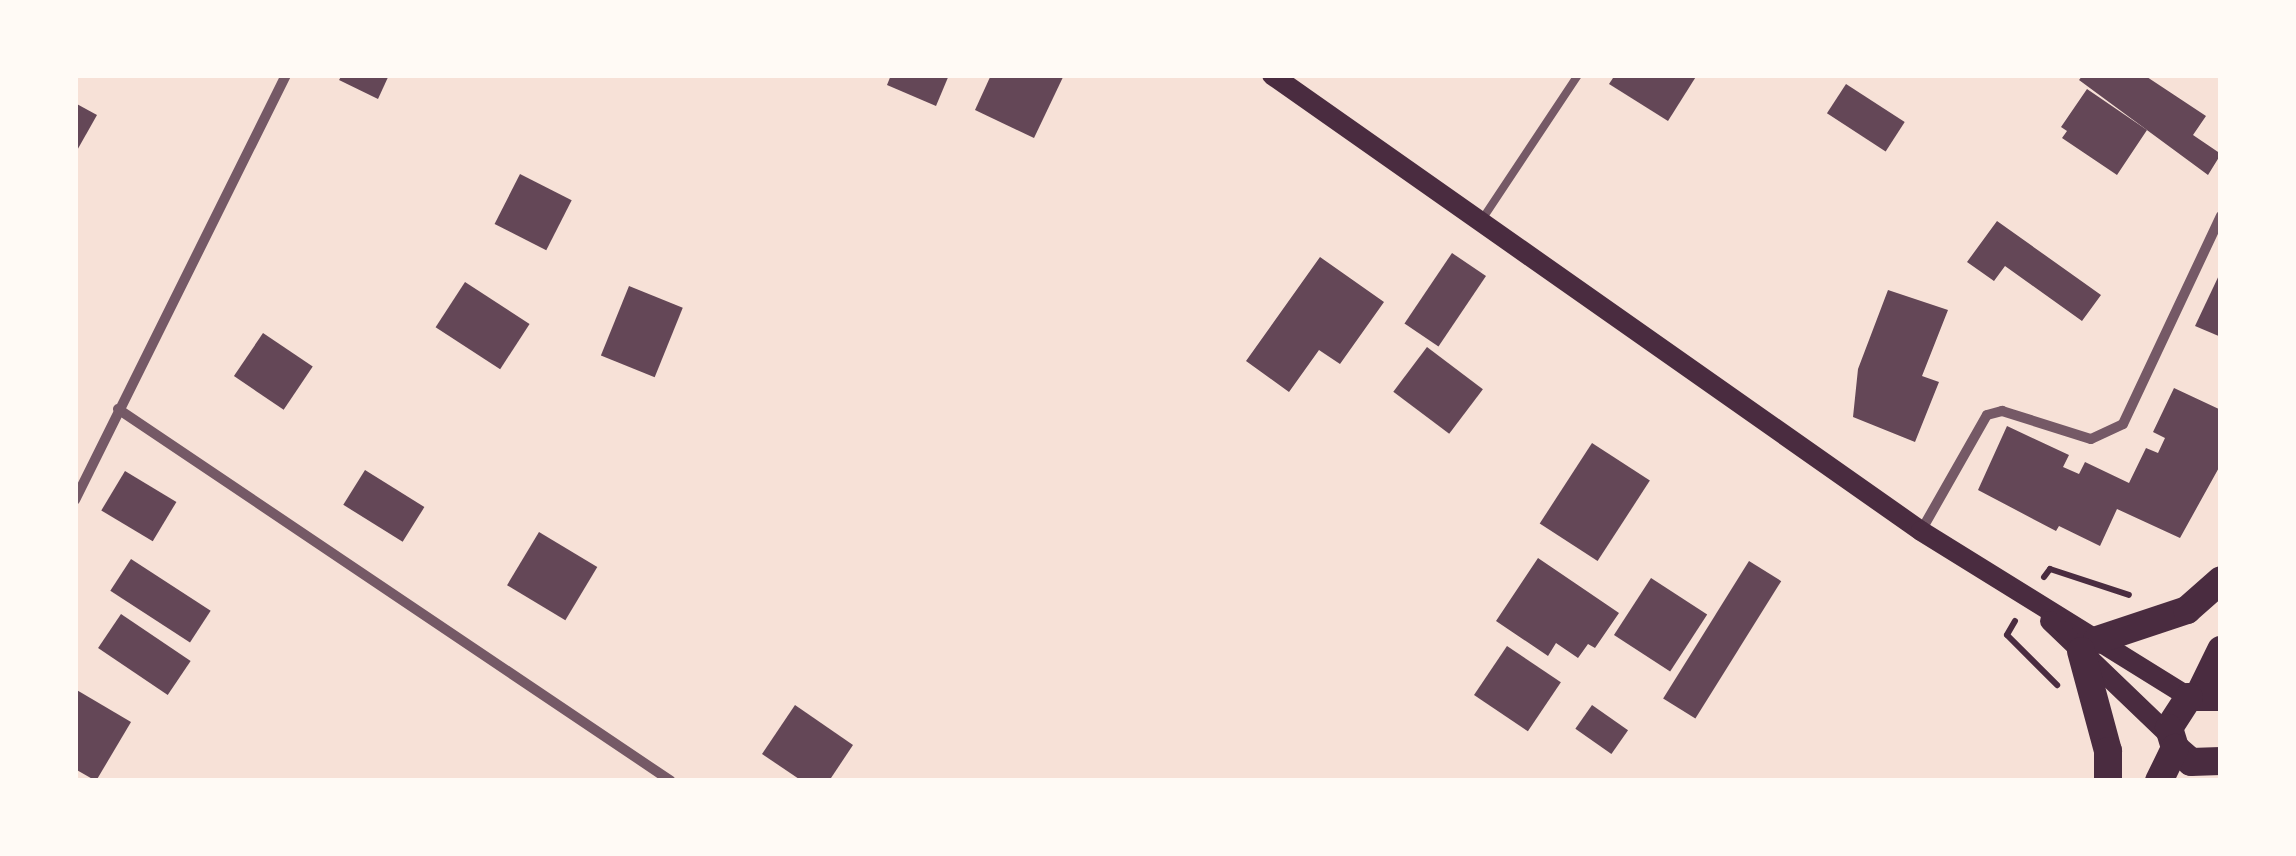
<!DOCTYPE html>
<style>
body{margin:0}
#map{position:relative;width:2296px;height:856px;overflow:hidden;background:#f7e1d7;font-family:Inter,sans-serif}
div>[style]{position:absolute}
.building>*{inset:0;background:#644757;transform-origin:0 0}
.path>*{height:6px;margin:-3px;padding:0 3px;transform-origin:3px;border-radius:3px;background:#4a2c40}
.service>*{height:8px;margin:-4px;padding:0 4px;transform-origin:4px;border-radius:4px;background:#755966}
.minor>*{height:10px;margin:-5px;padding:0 5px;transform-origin:5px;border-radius:5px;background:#755966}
.secondary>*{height:20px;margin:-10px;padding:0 10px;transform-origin:10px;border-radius:10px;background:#4a2c40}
.trunk>*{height:28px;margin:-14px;padding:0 14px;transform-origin:14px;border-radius:14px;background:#4a2c40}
span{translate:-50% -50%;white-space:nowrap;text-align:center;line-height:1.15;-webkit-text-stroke:10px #fffaf5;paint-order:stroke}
.frame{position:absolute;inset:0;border:78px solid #fffaf5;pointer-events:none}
</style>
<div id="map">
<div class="building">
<i style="clip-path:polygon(342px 75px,389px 75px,378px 99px,339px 80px)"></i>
<i style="clip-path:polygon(891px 75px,949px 75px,936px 106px,887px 85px)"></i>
<i style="clip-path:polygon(991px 75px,1064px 75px,1034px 138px,975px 110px)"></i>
<i style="clip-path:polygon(1615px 75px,1697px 75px,1668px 121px,1609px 84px)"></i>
<i style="clip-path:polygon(2083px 75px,2144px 75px,2206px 116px,2193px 135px,2221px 154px,2208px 175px,2079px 80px)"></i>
<i style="left:1846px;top:84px;width:70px;height:35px;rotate:33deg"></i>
<i style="clip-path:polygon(2087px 89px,2147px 130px,2117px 175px,2062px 138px,2067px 131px,2061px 127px)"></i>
<i style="clip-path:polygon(75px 103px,97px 115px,75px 154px)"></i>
<i style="left:520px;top:174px;width:58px;height:56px;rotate:27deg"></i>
<i style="clip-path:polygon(1997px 221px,2101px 295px,2082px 321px,2005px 266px,1994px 281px,1967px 262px)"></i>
<i style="left:1452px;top:253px;width:41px;height:85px;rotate:34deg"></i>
<i style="clip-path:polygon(1320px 257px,1384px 302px,1340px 364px,1319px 350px,1289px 392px,1246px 361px)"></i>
<i style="clip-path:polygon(2221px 271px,2221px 337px,2195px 326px)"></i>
<i style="left:465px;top:282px;width:77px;height:54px;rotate:33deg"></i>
<i style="left:629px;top:286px;width:58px;height:75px;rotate:22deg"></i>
<i style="clip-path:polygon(1888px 290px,1948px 310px,1922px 376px,1939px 382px,1915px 442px,1853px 417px,1858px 369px)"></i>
<i style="left:263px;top:333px;width:60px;height:52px;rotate:34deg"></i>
<i style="left:1427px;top:347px;width:70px;height:56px;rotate:37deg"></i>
<i style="clip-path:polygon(2174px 388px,2221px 410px,2221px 464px,2180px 538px,2117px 509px,2100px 546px,2059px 526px,2056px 531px,1978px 490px,2007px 426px,2069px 455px,2063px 467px,2079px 474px,2085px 462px,2129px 483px,2146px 448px,2158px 453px,2165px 438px,2153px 432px)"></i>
<i style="left:1592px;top:443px;width:69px;height:96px;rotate:33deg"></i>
<i style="left:365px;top:470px;width:70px;height:41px;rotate:32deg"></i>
<i style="left:125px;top:471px;width:60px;height:46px;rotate:31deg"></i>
<i style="left:539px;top:532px;width:68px;height:62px;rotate:31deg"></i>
<i style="clip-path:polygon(1538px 558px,1619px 613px,1595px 648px,1588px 644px,1578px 658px,1556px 643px,1548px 656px,1496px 621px)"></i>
<i style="left:131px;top:559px;width:95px;height:38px;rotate:33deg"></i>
<i style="left:1749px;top:561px;width:38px;height:162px;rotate:32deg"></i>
<i style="left:1651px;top:578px;width:67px;height:68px;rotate:33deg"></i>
<i style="left:121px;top:614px;width:84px;height:41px;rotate:34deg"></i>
<i style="left:1507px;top:646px;width:65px;height:59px;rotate:34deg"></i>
<i style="clip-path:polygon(75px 689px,131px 722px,96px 781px,75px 769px)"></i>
<i style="clip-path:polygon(795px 705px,853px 745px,829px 781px,802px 781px,762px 754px)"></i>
<i style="left:1592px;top:705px;width:44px;height:29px;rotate:35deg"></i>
</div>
<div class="path">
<i style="left:2044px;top:577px;width:10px;rotate:-53deg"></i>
<i style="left:2050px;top:569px;width:83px;rotate:18.2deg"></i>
<i style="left:2015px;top:621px;width:16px;rotate:120deg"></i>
<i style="left:2007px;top:635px;width:71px;rotate:45deg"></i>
</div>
<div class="service">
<i style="left:1483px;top:218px;width:172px;rotate:-56.4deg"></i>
</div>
<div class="minor">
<i style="left:118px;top:409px;width:666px;rotate:33.93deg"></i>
<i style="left:75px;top:500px;width:474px;rotate:-63.6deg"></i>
<i style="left:1921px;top:531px;width:133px;rotate:-60.4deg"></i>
<i style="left:1987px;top:415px;width:16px;rotate:-15deg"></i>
<i style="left:2002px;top:411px;width:93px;rotate:17.5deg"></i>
<i style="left:2091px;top:439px;width:35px;rotate:-25deg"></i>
<i style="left:2123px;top:424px;width:230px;rotate:-64.8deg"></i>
</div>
<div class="secondary">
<i style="left:1272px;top:75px;width:793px;rotate:35.09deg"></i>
<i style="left:1921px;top:531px;width:315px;rotate:31.8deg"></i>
<i style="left:2050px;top:621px;width:166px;rotate:43.8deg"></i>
</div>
<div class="trunk">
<i style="left:2097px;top:640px;width:95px;rotate:-18.4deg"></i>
<i style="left:2187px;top:610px;width:45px;rotate:-41.4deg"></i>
<i style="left:2081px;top:651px;width:104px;rotate:74.9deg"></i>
<i style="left:2108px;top:751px;width:30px;rotate:90deg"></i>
<i style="left:2200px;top:693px;width:48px;rotate:-64deg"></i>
<i style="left:2221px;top:697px;width:32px;rotate:180deg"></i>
<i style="left:2189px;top:697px;width:37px;rotate:123deg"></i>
<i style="left:2169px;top:728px;width:21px;rotate:73deg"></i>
<i style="left:2175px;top:748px;width:21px;rotate:41deg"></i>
<i style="left:2191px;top:762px;width:30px;rotate:-2deg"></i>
<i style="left:2159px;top:781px;width:37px;rotate:-64deg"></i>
</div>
<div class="frame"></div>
</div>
